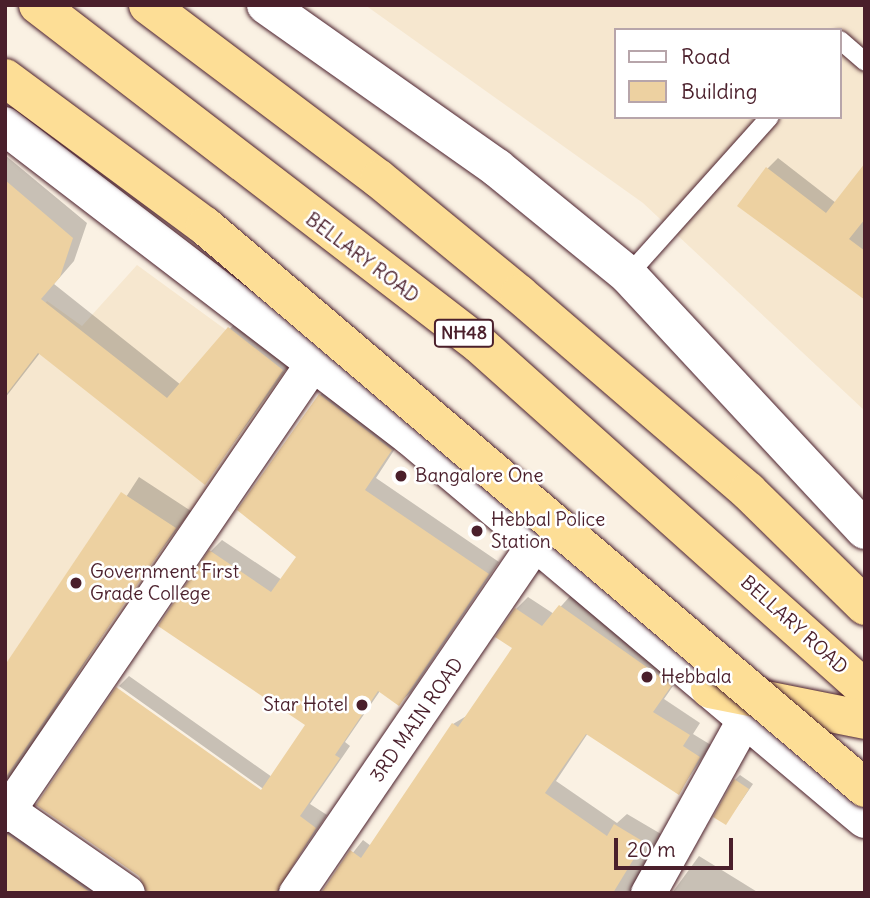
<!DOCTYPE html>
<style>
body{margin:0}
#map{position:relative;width:870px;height:898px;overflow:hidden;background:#faf1e3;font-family:Delius,sans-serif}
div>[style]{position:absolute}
.built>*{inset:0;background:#f6e7cf}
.shadow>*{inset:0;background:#0003}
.building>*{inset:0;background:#edd1a1}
.roads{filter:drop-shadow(0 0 2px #4a1f2b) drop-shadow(0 0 2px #4a1f2b)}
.lane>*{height:18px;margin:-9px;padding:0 9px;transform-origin:9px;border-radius:9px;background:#fff}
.street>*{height:35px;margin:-17.5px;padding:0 17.5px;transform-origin:17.5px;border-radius:17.5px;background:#fff}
.secondary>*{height:38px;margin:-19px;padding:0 19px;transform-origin:19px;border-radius:19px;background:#fff}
.highway>*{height:38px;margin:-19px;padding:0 19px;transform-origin:19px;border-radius:19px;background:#fdde96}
.bridges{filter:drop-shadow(0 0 2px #4a1f2b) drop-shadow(0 0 2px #4a1f2b)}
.highway-bridge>*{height:38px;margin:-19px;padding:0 19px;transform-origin:19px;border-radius:19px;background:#fdde96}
.dots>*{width:19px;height:19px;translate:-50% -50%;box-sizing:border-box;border:4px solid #fff;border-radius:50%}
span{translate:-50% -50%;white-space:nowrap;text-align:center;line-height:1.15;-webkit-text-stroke:5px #fff;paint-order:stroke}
.shield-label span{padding:2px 5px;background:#fff;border:2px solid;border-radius:5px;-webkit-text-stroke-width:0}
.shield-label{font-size:18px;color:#4a1f2b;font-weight:700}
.street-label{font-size:19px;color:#4a1f2b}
.poi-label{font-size:19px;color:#4a1f2b}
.left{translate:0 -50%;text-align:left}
.right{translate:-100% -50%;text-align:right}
.frame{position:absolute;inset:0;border:7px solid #4a1f2b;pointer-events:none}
.legend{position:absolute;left:614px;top:28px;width:228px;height:91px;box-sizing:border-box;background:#fff;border:2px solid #b7a5aa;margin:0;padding:9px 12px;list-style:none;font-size:21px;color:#4a1f2b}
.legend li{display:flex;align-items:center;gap:14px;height:35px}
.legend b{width:35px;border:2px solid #b7a5aa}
.scale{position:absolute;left:614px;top:838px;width:119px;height:32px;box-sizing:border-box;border:4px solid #4a1f2b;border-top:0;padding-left:9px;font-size:21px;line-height:24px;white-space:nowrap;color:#4a1f2b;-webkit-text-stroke:5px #fff;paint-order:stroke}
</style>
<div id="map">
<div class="built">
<i style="clip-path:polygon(evenodd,365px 5px,865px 5px,865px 411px,643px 203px,365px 5px,616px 30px,840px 30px,840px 117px,616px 117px,616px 30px)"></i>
<i style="clip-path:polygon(137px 265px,288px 375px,5px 791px,5px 323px,39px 311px,47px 301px,82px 326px)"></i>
</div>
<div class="shadow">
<i style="clip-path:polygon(5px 155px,87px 223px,74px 261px,54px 284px,181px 385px,243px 314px,296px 356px,205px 483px,40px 353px,5px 398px)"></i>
<i style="clip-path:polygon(778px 158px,836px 203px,865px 167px,865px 298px,767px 169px)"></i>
<i style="clip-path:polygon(332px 383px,402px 438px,376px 478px,499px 562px,411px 692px,399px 703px,380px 691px,345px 742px,350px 746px,310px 804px,327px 815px,290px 869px,294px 893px,164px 893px,269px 793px,119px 686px,129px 676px,272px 777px,307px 725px,210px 552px,222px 540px,282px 580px,299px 557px,320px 395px)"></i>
<i style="clip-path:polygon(139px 477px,191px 511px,137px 582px,5px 787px,5px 684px)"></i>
<i style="clip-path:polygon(572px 594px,682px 673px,664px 699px,700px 723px,693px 734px,711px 745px,679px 792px,588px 733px,556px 781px,617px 823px,627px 814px,661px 834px,643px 893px,321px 893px,363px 840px,371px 846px,453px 724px,468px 715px,515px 647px,516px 609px,528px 597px,554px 614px)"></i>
<i style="clip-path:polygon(740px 775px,753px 784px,726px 823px,735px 780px)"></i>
<i style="clip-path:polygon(5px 805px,117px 893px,5px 893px)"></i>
<i style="clip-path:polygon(699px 856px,759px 893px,672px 893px)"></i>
</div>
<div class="building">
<i style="clip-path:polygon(865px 163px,865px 219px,849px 239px,865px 251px,865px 300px,737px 206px,766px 167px,826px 213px)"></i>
<i style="clip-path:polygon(5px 180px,73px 238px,60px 277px,41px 299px,167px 398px,228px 327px,283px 370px,205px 485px,38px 353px,5px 396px)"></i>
<i style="clip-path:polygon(319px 394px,392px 450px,365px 490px,489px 574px,399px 706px,378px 691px,335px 755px,340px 758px,300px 816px,316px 828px,276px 893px,147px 893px,139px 876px,36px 805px,116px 687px,261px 790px,305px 725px,158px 626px,209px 550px,271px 592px,296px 557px,237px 510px)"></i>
<i style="clip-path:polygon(121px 492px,176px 528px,5px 778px,5px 665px)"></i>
<i style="clip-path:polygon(559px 605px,672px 685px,653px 712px,690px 735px,683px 746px,700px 757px,679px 795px,586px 734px,545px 793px,607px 836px,614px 824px,644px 842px,613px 893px,321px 893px,350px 850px,361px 858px,452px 723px,458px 727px,512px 648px,495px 637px,515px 608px,542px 626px)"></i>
<i style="clip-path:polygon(734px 779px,749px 789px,726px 825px,713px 817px)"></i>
<i style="clip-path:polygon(7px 834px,91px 893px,5px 893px)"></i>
</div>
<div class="roads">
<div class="lane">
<i style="left:840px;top:40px;width:33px;rotate:41deg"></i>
<i style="left:628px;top:275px;width:212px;rotate:-48.1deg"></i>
</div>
<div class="street">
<i style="left:8px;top:810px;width:145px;rotate:34.9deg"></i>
<i style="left:5px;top:814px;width:548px;rotate:-55.7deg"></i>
<i style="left:296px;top:893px;width:422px;rotate:-55.7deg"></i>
<i style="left:648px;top:893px;width:200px;rotate:-61deg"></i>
</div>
<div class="secondary">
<i style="left:266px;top:5px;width:283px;rotate:35.2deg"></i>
<i style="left:497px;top:168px;width:169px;rotate:39.2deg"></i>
<i style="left:628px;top:275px;width:348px;rotate:47.1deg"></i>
<i style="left:5px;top:126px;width:511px;rotate:37.45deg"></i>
<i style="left:411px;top:437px;width:593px;rotate:40.08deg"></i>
</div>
<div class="highway">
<i style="left:38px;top:5px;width:556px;rotate:37.55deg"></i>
<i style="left:479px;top:344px;width:518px;rotate:41.79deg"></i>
<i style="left:148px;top:5px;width:289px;rotate:37deg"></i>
<i style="left:379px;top:179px;width:181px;rotate:39.4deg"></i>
<i style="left:519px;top:294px;width:302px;rotate:40.7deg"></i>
<i style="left:748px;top:491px;width:164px;rotate:44.5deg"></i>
<i style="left:710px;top:689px;width:158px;rotate:11.3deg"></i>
</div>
</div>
<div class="bridges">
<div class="highway-bridge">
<i style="left:5px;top:78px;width:249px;rotate:36.5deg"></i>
<i style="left:205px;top:226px;width:867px;rotate:40.41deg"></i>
</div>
</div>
<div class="dots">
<i style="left:401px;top:476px;background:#4a1f2b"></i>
<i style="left:477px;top:531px;background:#4a1f2b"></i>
<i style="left:76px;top:583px;background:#4a1f2b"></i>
<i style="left:647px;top:677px;background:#4a1f2b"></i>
<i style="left:362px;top:705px;background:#4a1f2b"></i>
</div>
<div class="shield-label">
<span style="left:464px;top:333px">NH48</span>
</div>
<div class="street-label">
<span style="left:362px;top:258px;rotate:37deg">BELLARY ROAD</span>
<span style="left:794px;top:625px;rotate:42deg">BELLARY ROAD</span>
<span style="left:417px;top:720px;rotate:-55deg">3RD MAIN ROAD</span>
</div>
<div class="poi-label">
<span class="left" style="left:415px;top:476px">Bangalore One</span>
<span class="left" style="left:491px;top:531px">Hebbal Police<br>Station</span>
<span class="left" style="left:90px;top:583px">Government First<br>Grade College</span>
<span class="left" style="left:661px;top:677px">Hebbala</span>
<span class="right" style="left:348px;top:705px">Star Hotel</span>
</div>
<div class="frame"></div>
<ul class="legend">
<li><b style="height:9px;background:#fff"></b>Road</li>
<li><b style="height:19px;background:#edd1a1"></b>Building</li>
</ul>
<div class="scale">20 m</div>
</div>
